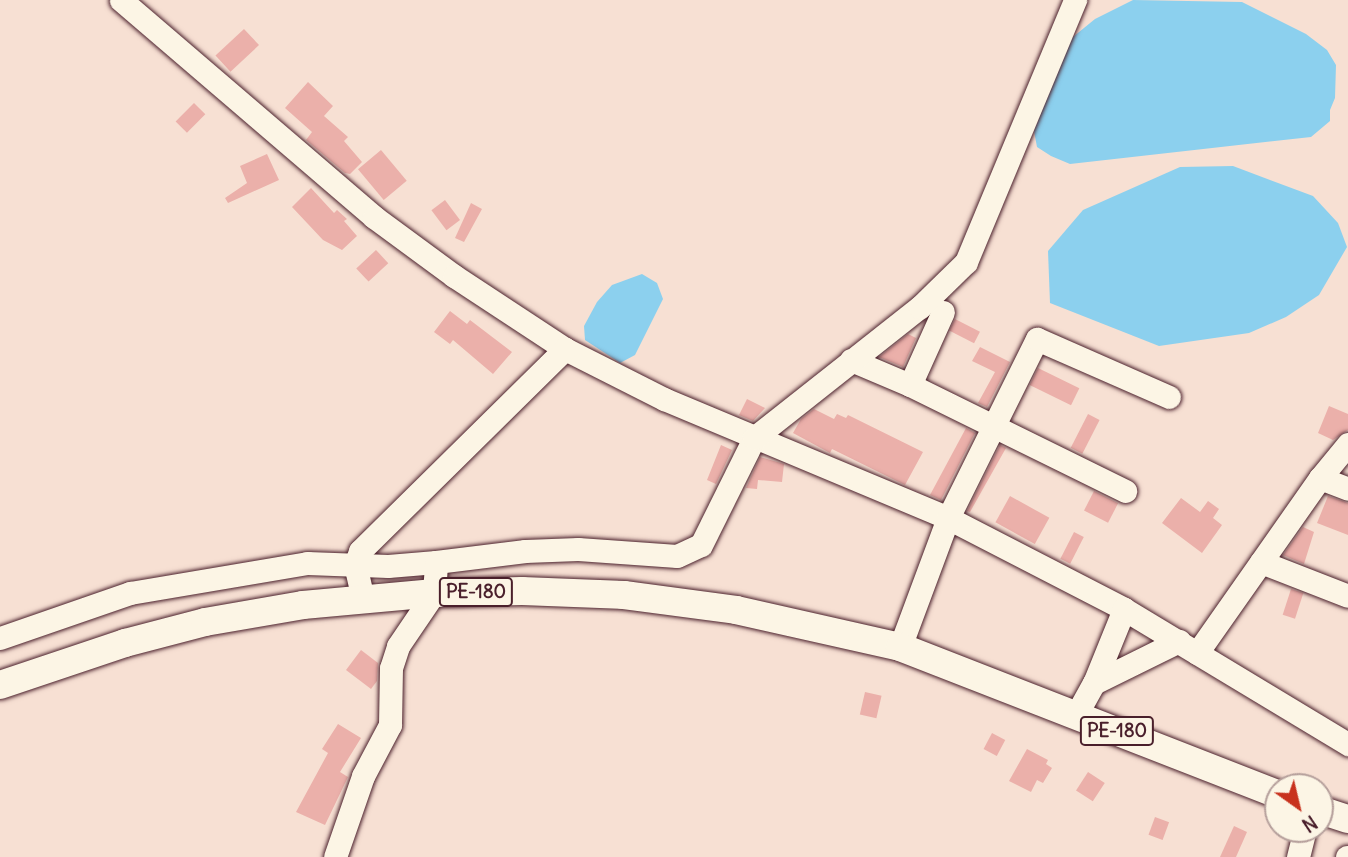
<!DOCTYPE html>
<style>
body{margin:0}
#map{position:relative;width:1348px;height:857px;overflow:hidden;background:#f7e0d3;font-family:Delius,sans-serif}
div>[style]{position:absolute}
.water>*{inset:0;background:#8cd0ee}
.building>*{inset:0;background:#ebb0aa;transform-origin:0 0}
.roads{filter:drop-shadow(0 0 2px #4a1f2b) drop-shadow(0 0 2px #4a1f2b)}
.minor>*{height:23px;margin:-11.5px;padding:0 11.5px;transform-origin:11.5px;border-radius:11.5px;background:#fcf5e5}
.major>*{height:28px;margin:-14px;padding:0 14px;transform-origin:14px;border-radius:14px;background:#fcf5e5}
span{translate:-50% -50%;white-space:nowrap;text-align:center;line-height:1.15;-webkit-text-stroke:5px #fcf5e5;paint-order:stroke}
.shield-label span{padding:2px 5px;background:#fcf5e5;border:2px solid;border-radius:5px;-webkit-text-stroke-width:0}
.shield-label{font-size:19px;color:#4a1f2b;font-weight:700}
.north{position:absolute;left:1264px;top:773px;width:70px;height:70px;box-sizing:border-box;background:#fcf5e5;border:2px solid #b59f9b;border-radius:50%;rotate:146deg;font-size:19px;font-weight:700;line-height:28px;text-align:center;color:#4a1f2b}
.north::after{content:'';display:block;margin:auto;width:24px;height:32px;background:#c8321e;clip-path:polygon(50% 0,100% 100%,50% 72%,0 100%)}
</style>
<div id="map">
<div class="water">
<i style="clip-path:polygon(1133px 0,1242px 2px,1306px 34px,1327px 50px,1336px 65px,1335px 98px,1330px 110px,1330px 121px,1311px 137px,1070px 164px,1051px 156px,1037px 147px,1034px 131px,1068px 41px,1095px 19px)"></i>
<i style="clip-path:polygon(1233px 166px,1313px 196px,1338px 223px,1347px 247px,1319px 295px,1286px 317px,1249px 333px,1159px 346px,1050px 303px,1048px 251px,1083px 210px,1180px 167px)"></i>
<i style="clip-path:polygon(642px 274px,657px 283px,663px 299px,635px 355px,620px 363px,585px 340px,584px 326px,597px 302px,612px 285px)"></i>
</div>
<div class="building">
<i style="left:244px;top:29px;width:22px;height:39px;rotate:47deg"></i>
<i style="clip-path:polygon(308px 82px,333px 106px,324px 116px,348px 137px,344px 141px,362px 162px,350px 174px,345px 173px,306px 140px,312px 132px,285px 108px)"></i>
<i style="left:194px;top:103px;width:16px;height:26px;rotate:45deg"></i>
<i style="left:381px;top:150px;width:40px;height:30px;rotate:50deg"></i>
<i style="clip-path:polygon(267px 154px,279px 180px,228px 203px,225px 198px,247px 183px,240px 166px)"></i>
<i style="clip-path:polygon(311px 188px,334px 213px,337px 210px,347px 219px,344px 221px,357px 236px,342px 250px,323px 240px,292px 207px)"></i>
<i style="left:445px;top:200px;width:25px;height:17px;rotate:53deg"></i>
<i style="clip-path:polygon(471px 203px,482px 209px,464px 242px,455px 238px)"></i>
<i style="left:376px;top:250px;width:18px;height:27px;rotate:47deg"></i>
<i style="clip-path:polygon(450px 311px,467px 324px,470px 320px,512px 352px,493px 374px,453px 340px,450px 344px,434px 332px)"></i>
<i style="left:955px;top:319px;width:28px;height:13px;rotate:27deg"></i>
<i style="clip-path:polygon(908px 334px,916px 338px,903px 367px,879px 357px)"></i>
<i style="clip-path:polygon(980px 347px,1010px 362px,987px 407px,978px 403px,995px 372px,972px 361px)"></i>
<i style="left:1038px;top:368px;width:46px;height:19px;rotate:26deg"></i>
<i style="clip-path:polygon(747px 399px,765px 408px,753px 421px,739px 415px)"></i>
<i style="clip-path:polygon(1329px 406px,1348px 414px,1348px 430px,1333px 440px,1318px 433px)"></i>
<i style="clip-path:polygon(814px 409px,834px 419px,837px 414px,846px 418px,848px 415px,923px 452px,905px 485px,832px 449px,830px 453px,793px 433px,801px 419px)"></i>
<i style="left:1088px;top:414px;width:13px;height:38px;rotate:27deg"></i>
<i style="clip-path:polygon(966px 428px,975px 433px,941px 500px,930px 495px)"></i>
<i style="clip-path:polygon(721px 445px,732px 450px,716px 484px,707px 480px)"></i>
<i style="clip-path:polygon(1000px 445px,1006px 448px,970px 512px,967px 511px)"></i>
<i style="clip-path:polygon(760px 457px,784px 464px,782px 482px,758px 480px,757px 489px,746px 488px)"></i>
<i style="left:1094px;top:491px;width:27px;height:22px;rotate:27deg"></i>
<i style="left:1010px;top:496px;width:45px;height:30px;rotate:29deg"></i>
<i style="clip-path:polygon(1328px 496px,1348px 503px,1348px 535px,1317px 523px)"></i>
<i style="clip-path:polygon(1181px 498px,1200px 512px,1208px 501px,1219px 509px,1213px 518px,1222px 525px,1202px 553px,1162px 523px)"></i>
<i style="clip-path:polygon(1303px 527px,1314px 532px,1304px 564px,1283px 555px)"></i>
<i style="left:1074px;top:532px;width:11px;height:30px;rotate:27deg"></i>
<i style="left:1291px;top:589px;width:13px;height:27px;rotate:18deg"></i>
<i style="clip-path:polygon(361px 650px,378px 663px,377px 681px,371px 689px,346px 670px)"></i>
<i style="left:865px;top:692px;width:17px;height:23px;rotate:13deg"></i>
<i style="clip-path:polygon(338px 724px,361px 738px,340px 772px,348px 777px,325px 825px,296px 812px,328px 753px,322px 749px)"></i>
<i style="left:992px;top:733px;width:15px;height:18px;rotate:28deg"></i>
<i style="clip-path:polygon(1027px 749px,1048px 760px,1046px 764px,1052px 768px,1043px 783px,1037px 780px,1031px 792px,1009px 781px)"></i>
<i style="left:1088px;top:772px;width:20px;height:22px;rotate:33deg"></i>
<i style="left:1155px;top:817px;width:15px;height:19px;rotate:20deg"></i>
<i style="clip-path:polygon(1234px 826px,1247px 832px,1236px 857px,1220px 857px)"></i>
</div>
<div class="roads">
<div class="minor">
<i style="left:121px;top:0;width:333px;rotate:40.6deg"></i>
<i style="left:374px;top:217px;width:99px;rotate:36.4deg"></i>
<i style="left:454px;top:276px;width:133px;rotate:33.3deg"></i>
<i style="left:565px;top:349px;width:111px;rotate:26.8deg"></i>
<i style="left:664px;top:399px;width:308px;rotate:22.7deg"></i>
<i style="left:948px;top:518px;width:198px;rotate:27.3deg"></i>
<i style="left:1124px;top:609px;width:262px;rotate:31.1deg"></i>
<i style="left:851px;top:360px;width:64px;rotate:23deg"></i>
<i style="left:910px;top:385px;width:240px;rotate:26.2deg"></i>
<i style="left:910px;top:385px;width:80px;rotate:-65.7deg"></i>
<i style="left:1320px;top:478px;width:30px;rotate:21deg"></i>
<i style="left:1261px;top:562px;width:93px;rotate:21.3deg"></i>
<i style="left:363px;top:599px;width:35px;rotate:-103deg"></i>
<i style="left:355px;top:565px;width:15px;rotate:-70deg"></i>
<i style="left:360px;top:551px;width:288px;rotate:-44.6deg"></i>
<i style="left:0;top:638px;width:138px;rotate:-19.1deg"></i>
<i style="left:130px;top:593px;width:180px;rotate:-9.6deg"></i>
<i style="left:307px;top:563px;width:81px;rotate:2.1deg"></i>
<i style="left:388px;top:566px;width:48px;rotate:-4.8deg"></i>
<i style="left:900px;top:647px;width:138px;rotate:-69.6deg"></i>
<i style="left:948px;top:518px;width:200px;rotate:-63.6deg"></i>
<i style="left:1037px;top:339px;width:144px;rotate:23.7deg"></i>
<i style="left:1197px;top:653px;width:214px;rotate:-54.9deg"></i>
<i style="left:1320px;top:478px;width:44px;rotate:-50.5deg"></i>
<i style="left:1094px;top:683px;width:95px;rotate:-26.3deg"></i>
<i style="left:1076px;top:715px;width:37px;rotate:-61deg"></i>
<i style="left:1094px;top:683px;width:80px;rotate:-67.9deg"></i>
<i style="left:335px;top:857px;width:86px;rotate:-70.9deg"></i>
<i style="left:363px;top:776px;width:58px;rotate:-62.1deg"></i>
<i style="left:390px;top:725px;width:57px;rotate:-89deg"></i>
<i style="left:391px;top:668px;width:23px;rotate:-72deg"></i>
<i style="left:398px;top:646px;width:64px;rotate:-55.8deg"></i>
<i style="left:434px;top:593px;width:31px;rotate:-86deg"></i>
<i style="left:436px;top:562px;width:90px;rotate:-7deg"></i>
<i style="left:525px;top:551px;width:53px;rotate:-2.2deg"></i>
<i style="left:578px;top:549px;width:99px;rotate:4deg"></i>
<i style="left:677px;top:556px;width:26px;rotate:-25deg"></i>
<i style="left:701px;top:545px;width:119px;rotate:-63.6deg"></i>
<i style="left:754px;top:438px;width:211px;rotate:-38.3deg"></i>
<i style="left:920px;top:307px;width:64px;rotate:-44.4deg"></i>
<i style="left:966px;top:262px;width:284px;rotate:-67.4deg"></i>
<i style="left:1298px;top:857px;width:29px;rotate:-76deg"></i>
<i style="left:1347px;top:857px;width:1px"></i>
</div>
<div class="major">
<i style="left:0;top:685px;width:132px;rotate:-18.6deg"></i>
<i style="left:125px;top:643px;width:83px;rotate:-14.7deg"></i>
<i style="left:205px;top:622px;width:99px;rotate:-9.8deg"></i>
<i style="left:303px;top:605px;width:132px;rotate:-5.2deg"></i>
<i style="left:434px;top:593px;width:88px;rotate:-1.3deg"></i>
<i style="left:522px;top:591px;width:102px;rotate:2.2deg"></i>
<i style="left:624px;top:595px;width:113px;rotate:7.6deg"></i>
<i style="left:736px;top:610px;width:168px;rotate:12.7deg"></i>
<i style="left:900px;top:647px;width:406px;rotate:21.3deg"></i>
<i style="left:1320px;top:810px;width:29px;rotate:18deg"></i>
</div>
</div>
<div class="shield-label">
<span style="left:476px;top:592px">PE-180</span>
<span style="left:1117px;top:731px">PE-180</span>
</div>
<div class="north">N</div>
</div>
